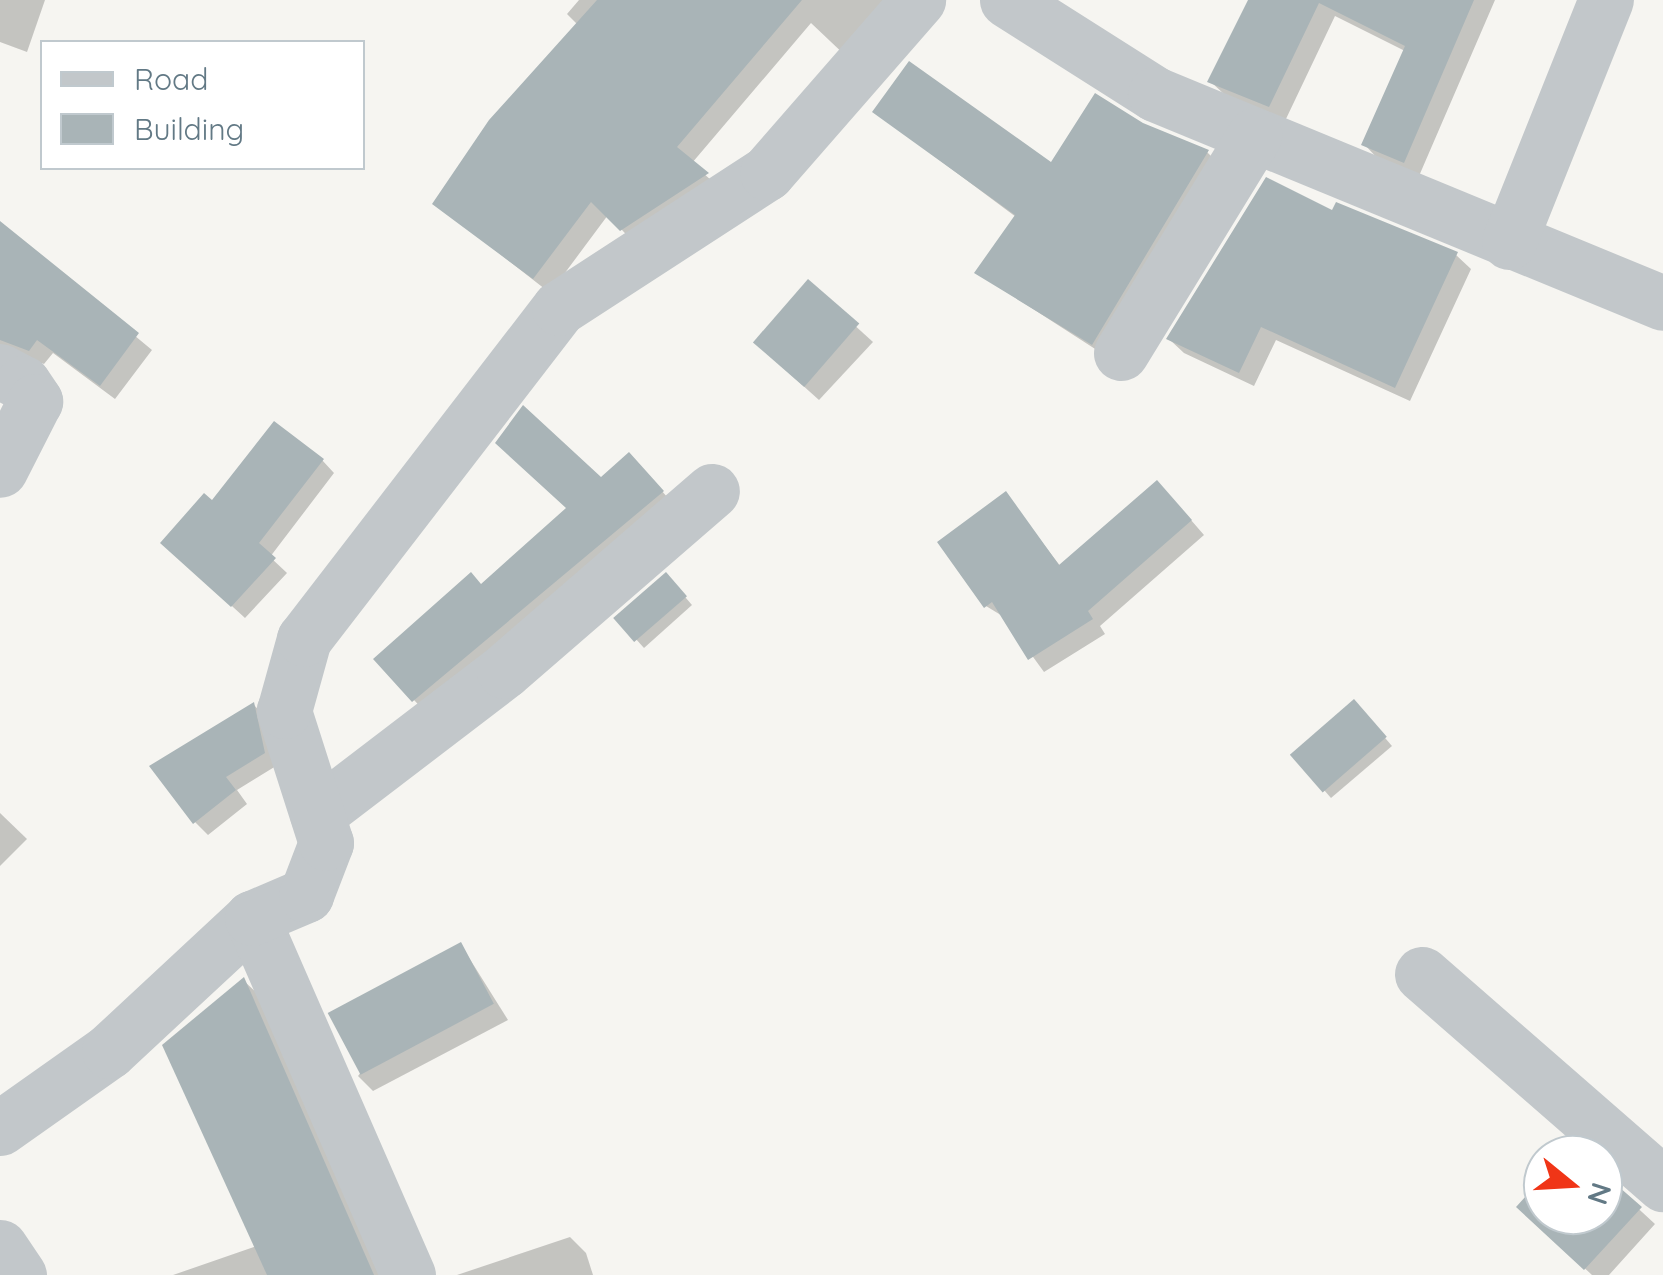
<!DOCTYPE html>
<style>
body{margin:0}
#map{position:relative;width:1663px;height:1275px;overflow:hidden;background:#f6f5f1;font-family:Quicksand,sans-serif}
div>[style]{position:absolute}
.shadow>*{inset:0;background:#0003}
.building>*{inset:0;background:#a9b4b7;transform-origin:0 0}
.minor>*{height:55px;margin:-27.5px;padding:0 27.5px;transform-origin:27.5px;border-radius:27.5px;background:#c2c7ca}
span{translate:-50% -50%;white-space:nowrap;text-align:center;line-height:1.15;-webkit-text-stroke:10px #fff;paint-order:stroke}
.legend{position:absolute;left:40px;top:40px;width:325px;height:130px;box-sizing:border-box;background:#fff;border:2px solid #c0c9ce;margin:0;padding:12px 18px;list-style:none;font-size:30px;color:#627985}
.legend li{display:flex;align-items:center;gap:20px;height:50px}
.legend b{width:50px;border:2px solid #c0c9ce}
.north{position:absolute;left:1523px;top:1135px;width:100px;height:100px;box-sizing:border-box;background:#fff;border:2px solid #c0c9ce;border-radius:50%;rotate:108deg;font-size:28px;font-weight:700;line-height:40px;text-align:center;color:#627985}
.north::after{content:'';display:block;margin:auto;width:35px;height:45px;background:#f03517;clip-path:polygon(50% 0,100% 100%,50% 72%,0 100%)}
</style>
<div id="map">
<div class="shadow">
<i style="clip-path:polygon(0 0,45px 0,27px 52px,0 42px)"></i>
<i style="clip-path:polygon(579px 0,905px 0,849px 59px,811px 23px,692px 163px,722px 190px,637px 246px,608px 215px,550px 293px,435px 203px,578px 25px,567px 14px)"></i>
<i style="clip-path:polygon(1250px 0,1495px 0,1419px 176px,1379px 160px,1364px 144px,1405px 51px,1335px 16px,1285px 121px,1226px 96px,1210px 81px)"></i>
<i style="clip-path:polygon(875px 112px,1052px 166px,1142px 125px,1207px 152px,1220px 165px,1106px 356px,977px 273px,1016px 217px)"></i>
<i style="clip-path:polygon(1333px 214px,1456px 255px,1471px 269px,1410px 401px,1276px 340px,1254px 386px,1184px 353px,1169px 339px)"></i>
<i style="clip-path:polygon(0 224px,152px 350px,115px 399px,53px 353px,44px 364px,0 348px)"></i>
<i style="clip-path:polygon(808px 283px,873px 342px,819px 400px,771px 357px)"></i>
<i style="clip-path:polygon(322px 460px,334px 473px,270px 557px,287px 573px,245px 618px,209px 585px)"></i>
<i style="clip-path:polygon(644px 471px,677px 508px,429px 716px,414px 700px,482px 586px,601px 480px)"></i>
<i style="clip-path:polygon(1006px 495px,1061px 567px,1171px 497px,1204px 535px,1100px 626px,1105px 634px,1044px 672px,1004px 617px,986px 606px)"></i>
<i style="clip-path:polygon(673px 583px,692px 605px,644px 648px,617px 618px)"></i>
<i style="clip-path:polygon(254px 705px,266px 718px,276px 766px,237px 790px,247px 804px,208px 835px,195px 822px)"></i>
<i style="clip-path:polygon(1361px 710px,1392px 746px,1331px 798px,1324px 790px)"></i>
<i style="clip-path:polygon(0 813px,27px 839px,0 866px)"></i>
<i style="clip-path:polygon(461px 945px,508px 1020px,373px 1091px,358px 1076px)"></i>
<i style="clip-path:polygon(243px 980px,259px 995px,385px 1275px,173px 1275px,257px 1246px)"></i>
<i style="clip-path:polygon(1603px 1176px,1655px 1224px,1609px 1275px,1592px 1275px,1535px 1222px,1543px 1180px,1543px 1215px,1603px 1215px)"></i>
<i style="clip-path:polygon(570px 1237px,586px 1253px,593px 1275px,457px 1275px)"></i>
</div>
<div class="building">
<i style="clip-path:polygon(597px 0,802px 0,677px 147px,709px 173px,620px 231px,591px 202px,533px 279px,432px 204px,489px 120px)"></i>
<i style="clip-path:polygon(1248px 0,1474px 0,1404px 163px,1361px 145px,1405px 46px,1319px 3px,1269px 107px,1207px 82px)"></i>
<i style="clip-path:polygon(909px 61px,1051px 162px,1095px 93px,1143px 123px,1209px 150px,1092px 345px,974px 273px,1015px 215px,872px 112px)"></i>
<i style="clip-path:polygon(1266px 177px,1332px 210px,1336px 202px,1458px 252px,1395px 388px,1261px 327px,1239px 373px,1166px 339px)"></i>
<i style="clip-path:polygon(0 221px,139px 333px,100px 386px,37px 340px,29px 351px,0 340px)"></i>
<i style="left:808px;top:279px;width:68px;height:84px;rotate:41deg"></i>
<i style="clip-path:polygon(523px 405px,601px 477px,629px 452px,664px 491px,412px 702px,373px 659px,471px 572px,481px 584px,566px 508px,495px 443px)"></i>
<i style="clip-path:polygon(274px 421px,324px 459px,259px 543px,276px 558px,231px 607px,160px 543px,204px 493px,212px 500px)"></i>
<i style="clip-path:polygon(1157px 480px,1192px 520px,1088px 611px,1093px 619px,1028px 660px,992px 602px,984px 608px,937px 542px,1006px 491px,1059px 565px)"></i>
<i style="left:666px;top:572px;width:32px;height:70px;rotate:49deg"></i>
<i style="left:1354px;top:699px;width:50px;height:85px;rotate:49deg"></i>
<i style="clip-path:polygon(254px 702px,265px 753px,226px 777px,236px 790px,193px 824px,149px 766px)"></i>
<i style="left:461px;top:942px;width:70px;height:151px;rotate:62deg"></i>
<i style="clip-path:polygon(244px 977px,374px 1275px,267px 1275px,162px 1045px)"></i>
<i style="clip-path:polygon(1603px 1173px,1642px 1207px,1584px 1270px,1516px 1207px,1543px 1177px,1543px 1215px,1603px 1215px)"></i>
</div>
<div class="minor">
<i style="left:1007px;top:0;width:175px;rotate:32.4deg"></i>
<i style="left:1155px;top:94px;width:549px;rotate:22.36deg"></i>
<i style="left:1509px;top:242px;width:261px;rotate:-68.2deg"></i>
<i style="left:1121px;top:353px;width:255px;rotate:-58.5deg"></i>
<i style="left:0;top:371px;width:26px;rotate:28deg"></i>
<i style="left:23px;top:383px;width:22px;rotate:56deg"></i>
<i style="left:35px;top:401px;width:77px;rotate:116.9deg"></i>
<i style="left:317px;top:814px;width:235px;rotate:-37.4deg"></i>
<i style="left:504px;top:671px;width:275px;rotate:-40.9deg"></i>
<i style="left:1422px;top:974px;width:320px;rotate:41.1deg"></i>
<i style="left:0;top:1128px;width:133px;rotate:-35.2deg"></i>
<i style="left:109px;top:1051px;width:195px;rotate:-42.9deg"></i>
<i style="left:0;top:1247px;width:34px;rotate:56deg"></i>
<i style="left:408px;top:1275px;width:390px;rotate:-113.6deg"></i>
<i style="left:252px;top:918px;width:59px;rotate:-23.1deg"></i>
<i style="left:306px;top:895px;width:56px;rotate:-69deg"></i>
<i style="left:326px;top:843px;width:139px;rotate:-107.7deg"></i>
<i style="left:284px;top:711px;width:75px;rotate:-74.5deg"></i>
<i style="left:304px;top:639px;width:418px;rotate:-52.4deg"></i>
<i style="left:559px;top:308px;width:248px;rotate:-33deg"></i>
<i style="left:767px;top:173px;width:230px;rotate:-48.9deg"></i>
</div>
<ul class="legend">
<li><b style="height:12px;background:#c2c7ca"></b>Road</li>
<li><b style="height:28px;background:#a9b4b7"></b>Building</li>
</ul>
<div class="north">N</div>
</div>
